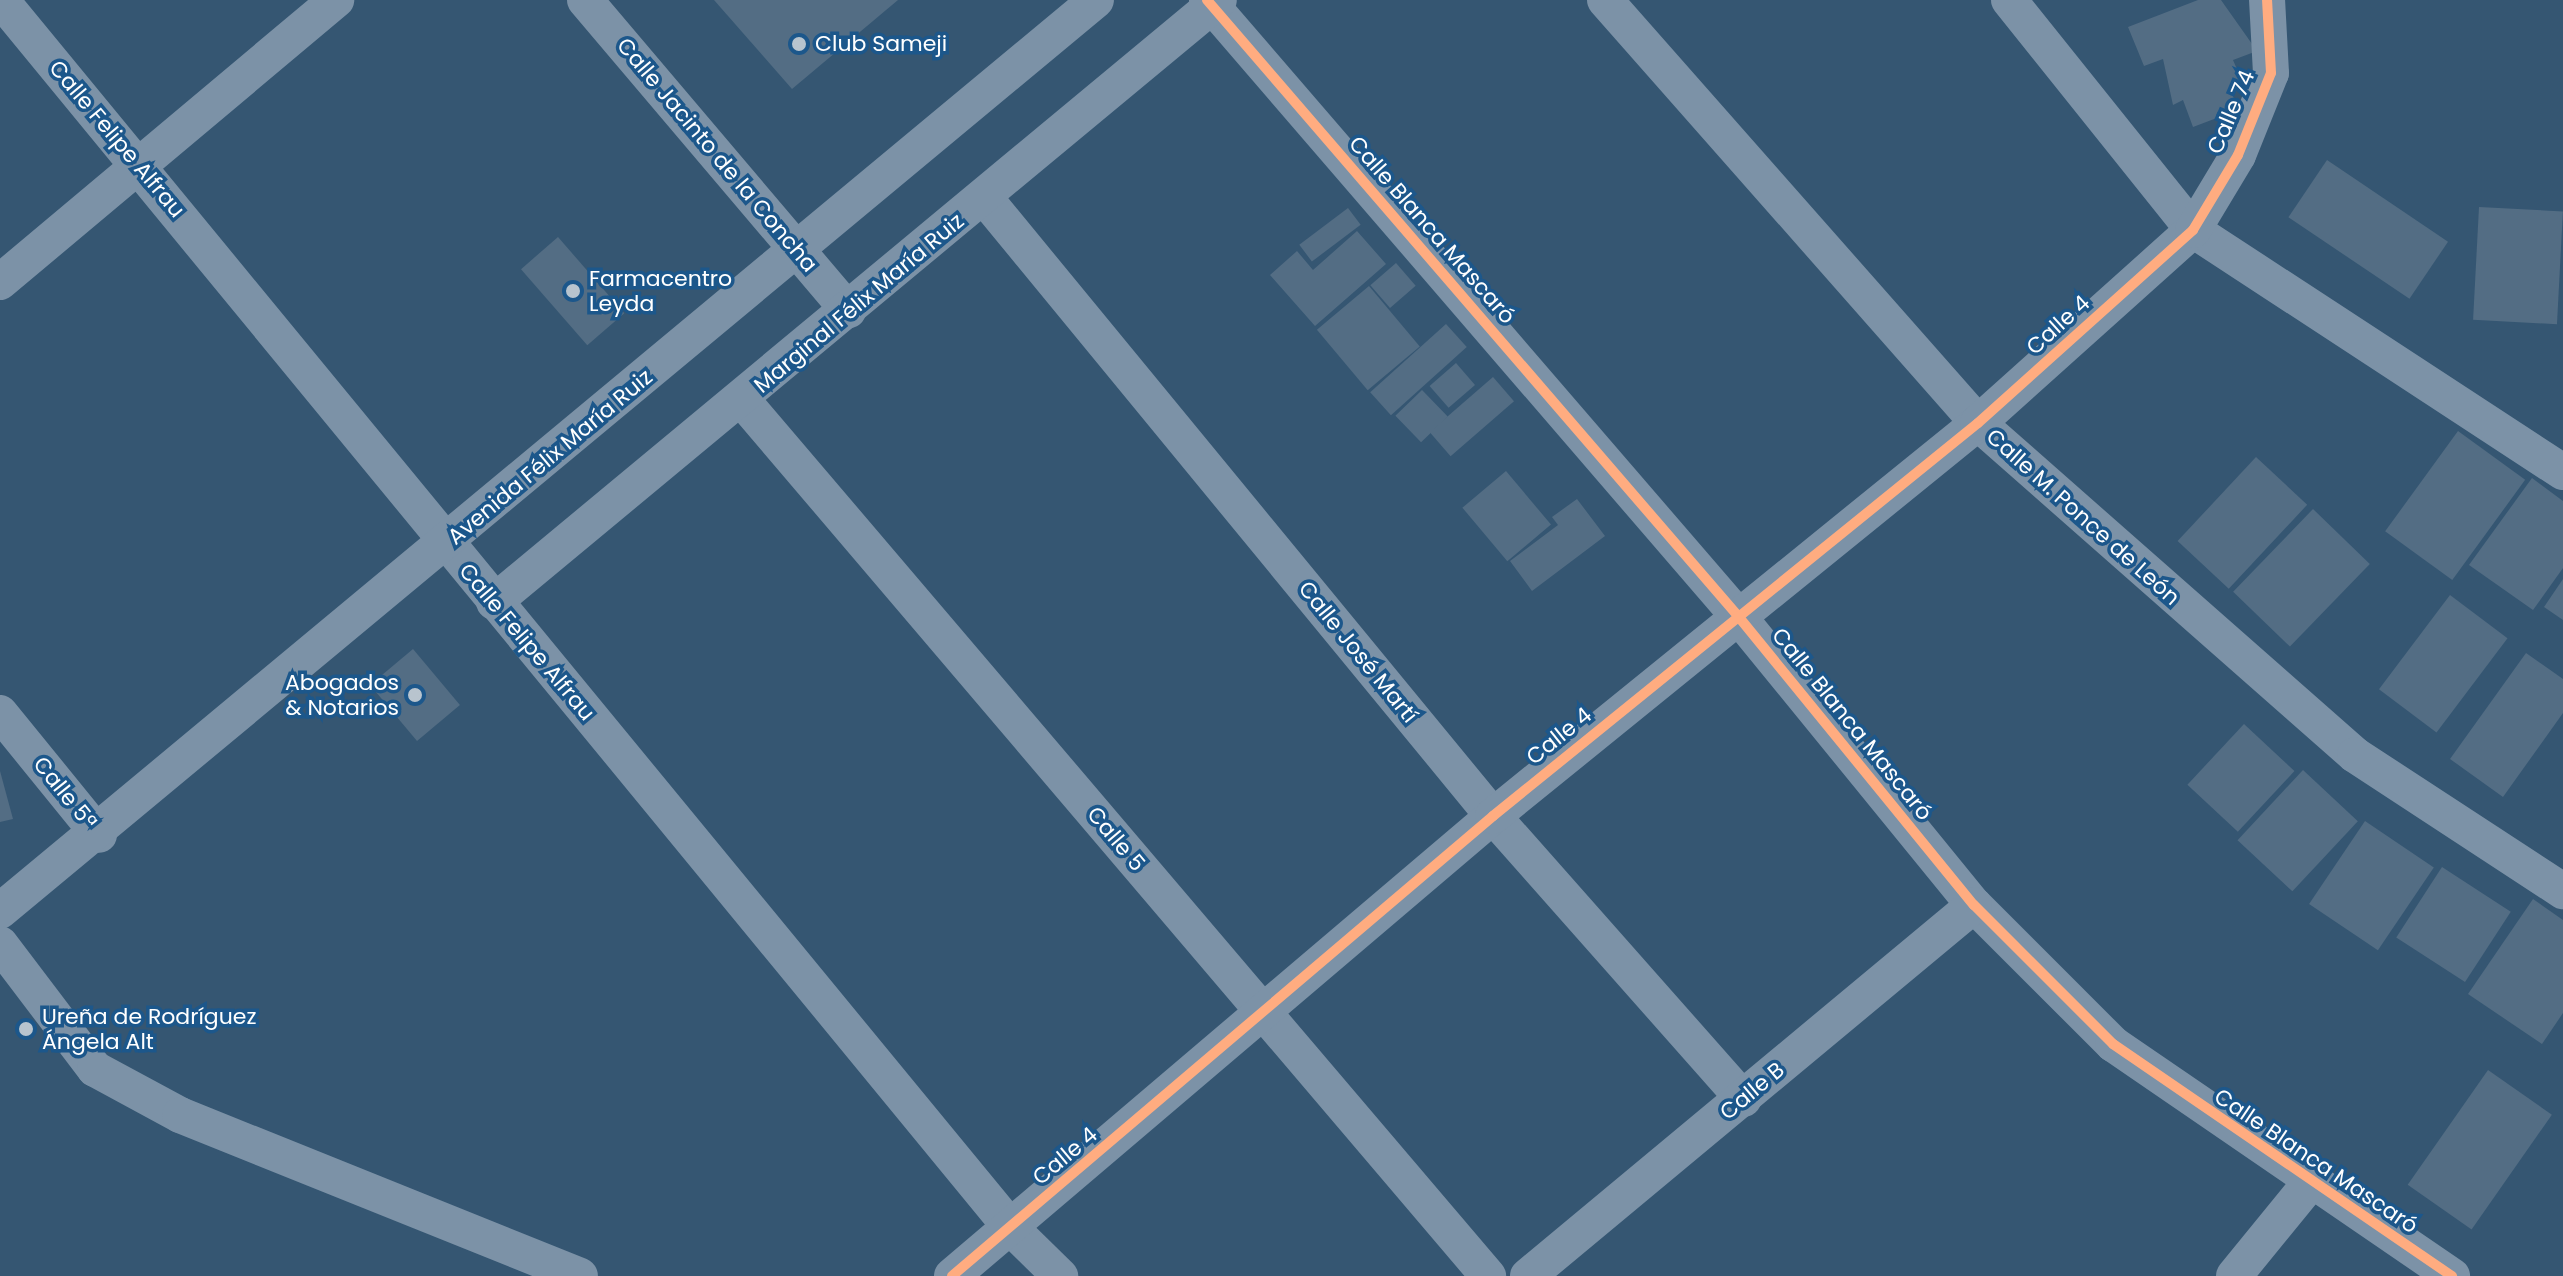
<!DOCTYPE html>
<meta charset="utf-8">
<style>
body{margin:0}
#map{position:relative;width:2563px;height:1276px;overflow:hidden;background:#355672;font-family:Poppins,sans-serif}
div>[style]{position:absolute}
.building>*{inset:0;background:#536d84;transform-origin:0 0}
.minor>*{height:36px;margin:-18px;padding:0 18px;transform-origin:18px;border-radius:18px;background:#7c92a7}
.cycleway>*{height:10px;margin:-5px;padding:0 5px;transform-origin:5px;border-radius:5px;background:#ffac80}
.dots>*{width:22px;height:22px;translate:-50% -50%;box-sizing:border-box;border:4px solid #1c578b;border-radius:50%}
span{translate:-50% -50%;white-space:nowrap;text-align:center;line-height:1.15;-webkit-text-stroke:7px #1c578b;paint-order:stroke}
.poi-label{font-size:22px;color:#fff}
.left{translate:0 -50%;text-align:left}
.right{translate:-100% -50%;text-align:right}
.street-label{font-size:22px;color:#fff}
</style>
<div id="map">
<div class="building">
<i style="clip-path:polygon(714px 0,898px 0,792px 89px)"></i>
<i style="clip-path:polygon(2198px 0,2221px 0,2257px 51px,2233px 60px,2243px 83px,2230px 88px,2238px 110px,2193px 127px,2183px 100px,2173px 105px,2163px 59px,2144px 66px,2128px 27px)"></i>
<i style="left:2327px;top:160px;width:146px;height:69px;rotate:34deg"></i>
<i style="left:2479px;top:207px;width:84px;height:113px;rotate:3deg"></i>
<i style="left:1348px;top:208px;width:21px;height:61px;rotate:53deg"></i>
<i style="clip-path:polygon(1357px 231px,1386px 264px,1315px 326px,1270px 275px,1297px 251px,1313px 270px)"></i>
<i style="left:558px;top:237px;width:101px;height:49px;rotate:49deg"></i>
<i style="left:1396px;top:263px;width:30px;height:34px;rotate:49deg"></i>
<i style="left:1369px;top:286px;width:79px;height:68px;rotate:50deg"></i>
<i style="left:1446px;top:324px;width:31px;height:102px;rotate:48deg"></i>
<i style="left:1456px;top:363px;width:29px;height:35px;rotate:49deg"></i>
<i style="left:1493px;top:377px;width:32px;height:84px;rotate:49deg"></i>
<i style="left:1422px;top:390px;width:37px;height:37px;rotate:46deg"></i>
<i style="left:2458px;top:431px;width:83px;height:124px;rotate:36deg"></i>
<i style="left:2256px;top:457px;width:70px;height:115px;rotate:43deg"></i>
<i style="left:1506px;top:471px;width:70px;height:57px;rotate:50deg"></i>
<i style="clip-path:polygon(2532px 478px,2563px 501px,2563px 568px,2533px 610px,2469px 565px)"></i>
<i style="clip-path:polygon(1577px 499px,1605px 536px,1532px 591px,1510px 561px,1558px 525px,1552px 517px)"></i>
<i style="left:2313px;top:509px;width:79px;height:115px;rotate:44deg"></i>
<i style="clip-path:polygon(2563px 579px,2563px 620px,2544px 607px)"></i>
<i style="left:2450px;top:595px;width:72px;height:118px;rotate:37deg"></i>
<i style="left:413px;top:649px;width:73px;height:56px;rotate:50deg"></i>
<i style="clip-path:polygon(2526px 653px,2563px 679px,2563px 713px,2503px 797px,2450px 759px)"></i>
<i style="left:2244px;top:724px;width:69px;height:83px;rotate:43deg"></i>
<i style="left:2303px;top:770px;width:75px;height:96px;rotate:43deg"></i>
<i style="clip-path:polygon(0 771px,13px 819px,0 822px)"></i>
<i style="left:2365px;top:821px;width:83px;height:100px;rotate:34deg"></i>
<i style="left:2442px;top:867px;width:82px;height:84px;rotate:33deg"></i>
<i style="clip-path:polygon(2533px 899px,2563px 920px,2563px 1013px,2542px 1044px,2468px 994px)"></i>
<i style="left:2488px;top:1070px;width:78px;height:140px;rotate:35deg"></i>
</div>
<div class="minor">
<i style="left:1px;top:0;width:1590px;rotate:50.56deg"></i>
<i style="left:1011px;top:1228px;width:69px;rotate:44.4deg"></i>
<i style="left:585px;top:0;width:407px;rotate:49.7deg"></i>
<i style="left:1207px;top:0;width:813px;rotate:49.24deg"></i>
<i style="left:1738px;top:616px;width:373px;rotate:50.8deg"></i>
<i style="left:1974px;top:905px;width:197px;rotate:45deg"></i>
<i style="left:2113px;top:1044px;width:411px;rotate:34.4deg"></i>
<i style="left:1605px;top:0;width:564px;rotate:48.59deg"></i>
<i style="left:1978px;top:423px;width:502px;rotate:41.37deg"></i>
<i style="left:2355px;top:755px;width:249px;rotate:33.2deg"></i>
<i style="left:2009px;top:0;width:295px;rotate:51.3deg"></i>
<i style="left:2193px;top:230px;width:442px;rotate:33.2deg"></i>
<i style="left:984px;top:197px;width:801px;rotate:50.57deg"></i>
<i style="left:1493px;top:816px;width:378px;rotate:48.5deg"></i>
<i style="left:0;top:282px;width:439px;rotate:-40deg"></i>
<i style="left:744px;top:402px;width:1148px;rotate:49.59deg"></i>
<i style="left:494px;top:602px;width:942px;rotate:-39.7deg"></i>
<i style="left:0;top:713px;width:157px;rotate:50.9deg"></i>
<i style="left:0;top:911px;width:1425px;rotate:-39.73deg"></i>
<i style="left:0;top:944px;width:157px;rotate:52.8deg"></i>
<i style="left:95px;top:1069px;width:97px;rotate:28.4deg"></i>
<i style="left:180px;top:1115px;width:431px;rotate:21.9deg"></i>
<i style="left:952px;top:1276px;width:710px;rotate:-40.37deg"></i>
<i style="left:1493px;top:816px;width:624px;rotate:-39.02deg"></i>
<i style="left:1978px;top:423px;width:289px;rotate:-41.9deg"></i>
<i style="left:2193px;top:230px;width:87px;rotate:-59deg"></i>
<i style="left:2238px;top:155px;width:88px;rotate:-68.1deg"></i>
<i style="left:2271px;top:73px;width:73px;rotate:-93.1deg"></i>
<i style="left:1528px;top:1276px;width:580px;rotate:-39.75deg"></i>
<i style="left:2234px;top:1276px;width:119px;rotate:-50.8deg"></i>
</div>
<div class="cycleway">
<i style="left:1207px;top:0;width:813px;rotate:49.24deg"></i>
<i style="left:1738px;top:616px;width:373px;rotate:50.8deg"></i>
<i style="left:1974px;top:905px;width:197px;rotate:45deg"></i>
<i style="left:2113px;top:1044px;width:411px;rotate:34.4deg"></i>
<i style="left:952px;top:1276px;width:710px;rotate:-40.37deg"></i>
<i style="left:1493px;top:816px;width:624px;rotate:-39.02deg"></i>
<i style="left:1978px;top:423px;width:289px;rotate:-41.9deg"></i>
<i style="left:2193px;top:230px;width:87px;rotate:-59deg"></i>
<i style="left:2238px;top:155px;width:88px;rotate:-68.1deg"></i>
<i style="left:2271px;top:73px;width:73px;rotate:-93.1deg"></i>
</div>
<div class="dots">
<i style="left:799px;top:44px;background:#b8c4ce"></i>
<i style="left:573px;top:291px;background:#b8c4ce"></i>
<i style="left:415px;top:695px;background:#b8c4ce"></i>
<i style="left:26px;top:1029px;background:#b8c4ce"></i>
</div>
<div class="poi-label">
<span class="left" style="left:815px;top:44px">Club Sameji</span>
<span class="left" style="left:589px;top:291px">Farmacentro<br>Leyda</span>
<span class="right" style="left:399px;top:695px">Abogados<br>&amp; Notarios</span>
<span class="left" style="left:42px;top:1029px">Ureña de Rodríguez<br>Ángela Alt</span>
</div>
<div class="street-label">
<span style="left:2231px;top:112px;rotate:-67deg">Calle 74</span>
<span style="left:117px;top:139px;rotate:50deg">Calle Felipe Alfrau</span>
<span style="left:717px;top:155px;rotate:50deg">Calle Jacinto de la Concha</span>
<span style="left:1432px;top:230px;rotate:49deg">Calle Blanca Mascaró</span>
<span style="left:859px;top:303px;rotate:-40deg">Marginal Félix María Ruiz</span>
<span style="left:2058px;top:325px;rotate:-42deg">Calle 4</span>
<span style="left:550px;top:457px;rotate:-40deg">Avenida Félix María Ruiz</span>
<span style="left:2083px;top:517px;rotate:42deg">Calle M. Ponce de León</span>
<span style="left:527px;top:642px;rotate:50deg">Calle Felipe Alfrau</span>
<span style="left:1358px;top:652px;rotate:51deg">Calle José Martí</span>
<span style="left:1852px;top:724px;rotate:51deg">Calle Blanca Mascaró</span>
<span style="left:1559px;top:736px;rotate:-39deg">Calle 4</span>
<span style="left:65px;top:793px;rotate:51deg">Calle 5ª</span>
<span style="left:1116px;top:839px;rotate:50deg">Calle 5</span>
<span style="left:1752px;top:1091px;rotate:-40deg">Calle B</span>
<span style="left:1065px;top:1156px;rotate:-40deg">Calle 4</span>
<span style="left:2316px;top:1161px;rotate:34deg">Calle Blanca Mascaró</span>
</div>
</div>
